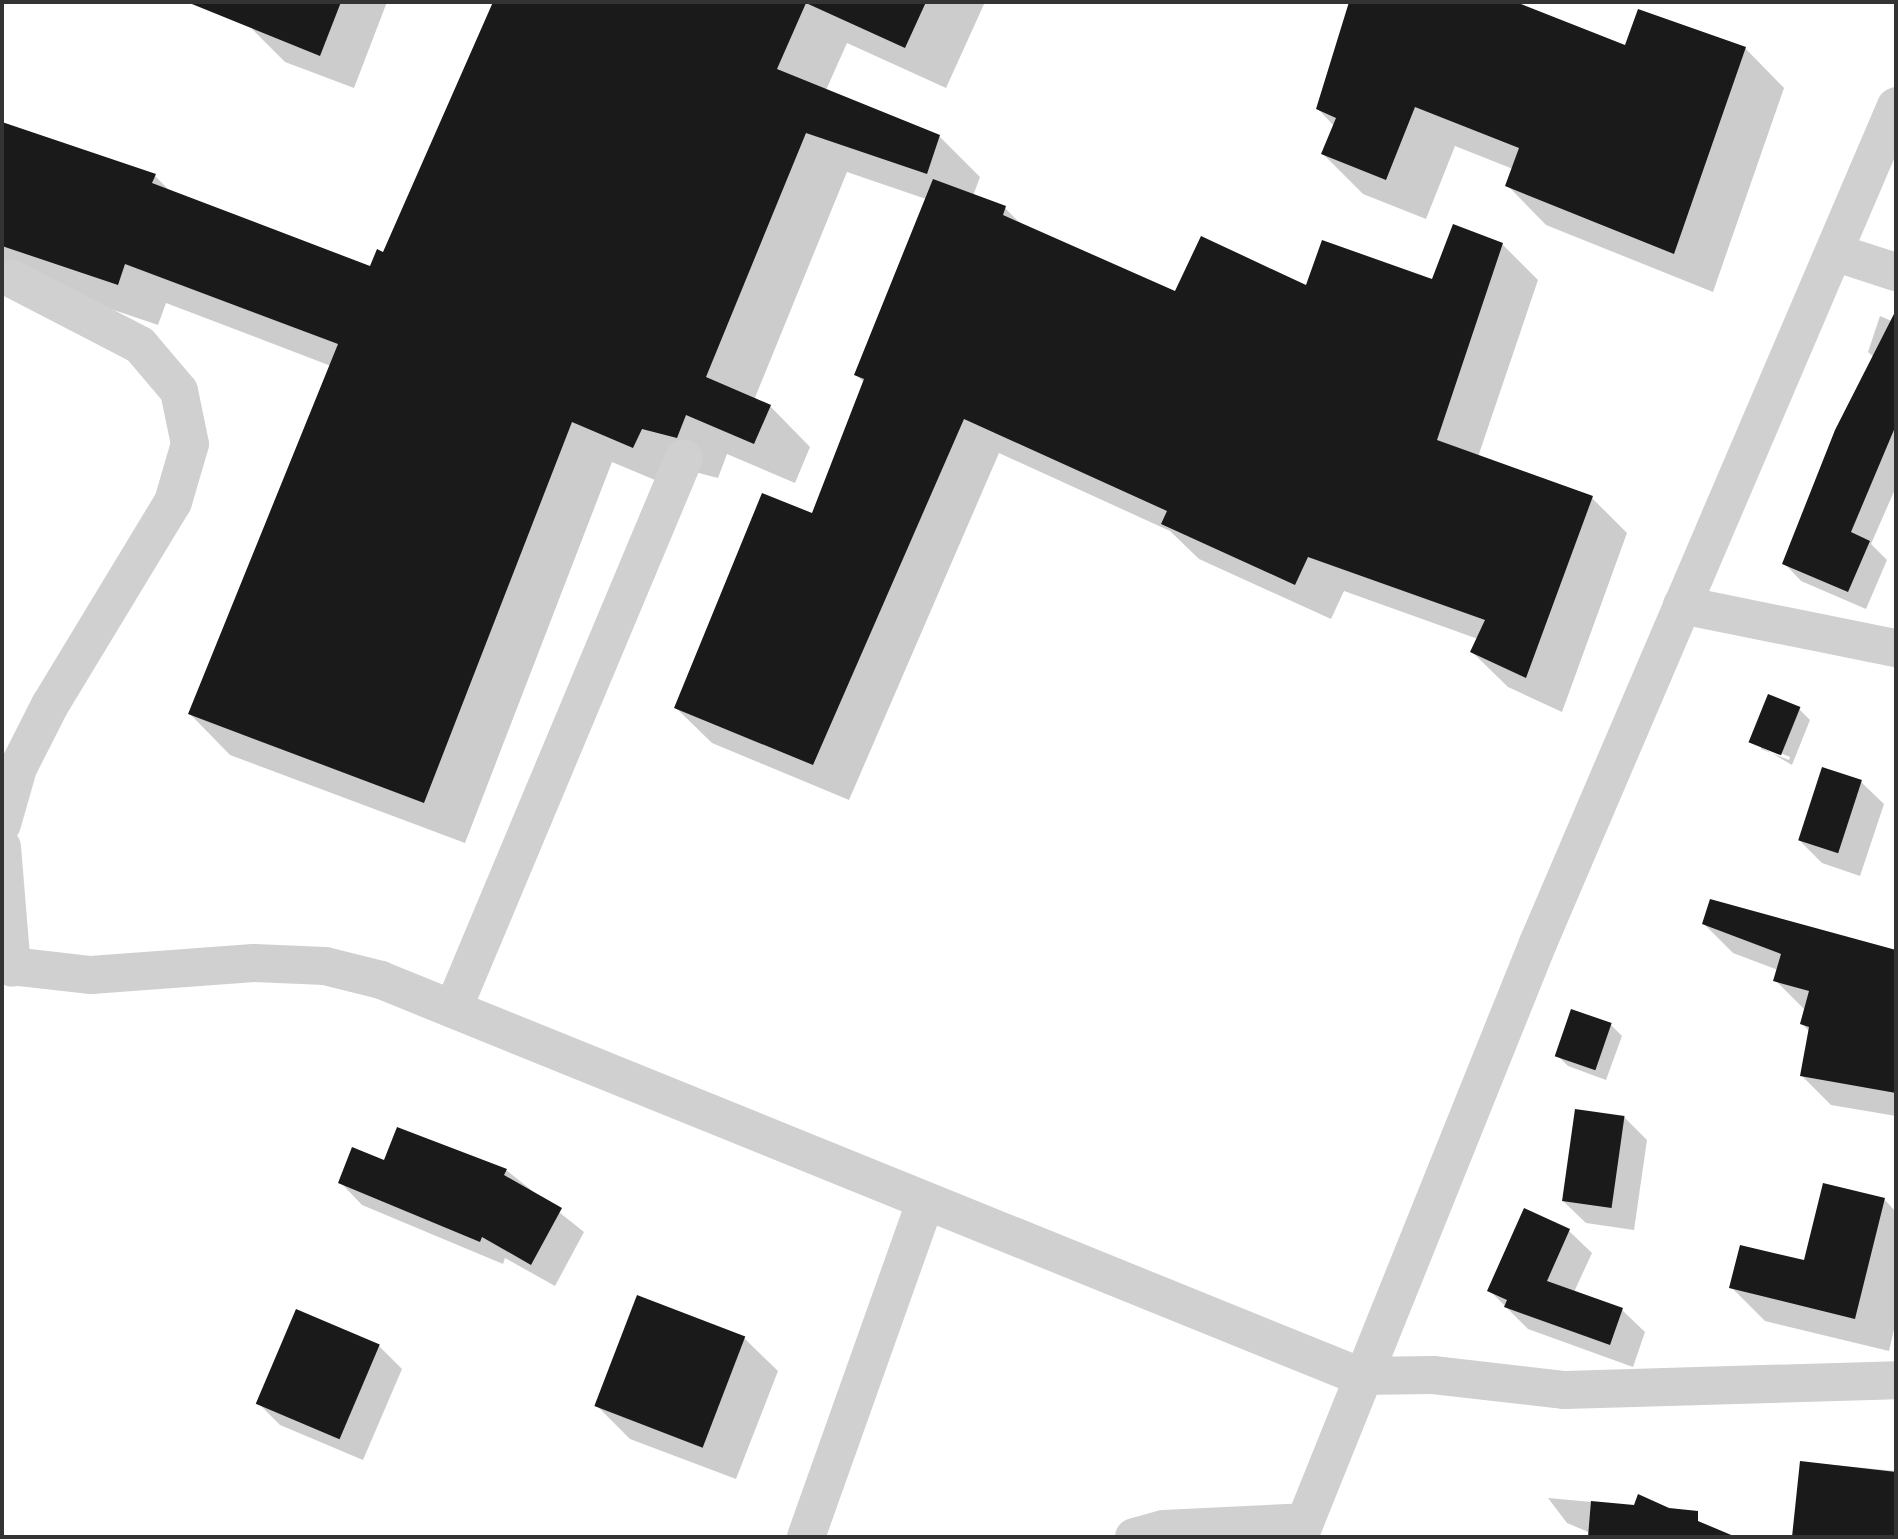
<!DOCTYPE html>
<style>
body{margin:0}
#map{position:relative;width:1898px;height:1539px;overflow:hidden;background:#fff;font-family:"Space Grotesk",sans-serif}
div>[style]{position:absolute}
.shadow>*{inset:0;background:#0003}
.building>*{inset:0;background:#1a1a1a;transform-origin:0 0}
.minor>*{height:38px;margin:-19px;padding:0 19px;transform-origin:19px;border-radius:19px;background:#d0d0d0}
span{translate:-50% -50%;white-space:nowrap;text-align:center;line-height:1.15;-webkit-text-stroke:7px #fff;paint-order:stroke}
.frame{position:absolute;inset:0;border:4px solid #333;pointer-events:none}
</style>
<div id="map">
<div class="shadow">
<i style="clip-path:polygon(262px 2px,387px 2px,354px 88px,285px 62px,252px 29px)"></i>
<i style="clip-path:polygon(495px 2px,985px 2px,946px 88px,847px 43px,826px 90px,939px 136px,980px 177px,973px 196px,1005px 208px,1023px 226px,1176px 293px,1433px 282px,1502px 244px,1538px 280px,1478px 457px,1592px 498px,1627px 533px,1562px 712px,1508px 687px,1472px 652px,1478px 639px,1344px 591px,1331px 619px,1199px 559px,1170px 531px,999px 453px,849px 800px,712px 743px,676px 708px,813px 516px,865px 383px,856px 375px,926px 199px,847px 172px,754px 400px,770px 406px,810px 447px,795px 483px,727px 454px,718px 478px,683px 469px,674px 488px,612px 462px,465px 843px,230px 755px,190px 714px,331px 366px,166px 303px,158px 325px,2px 272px,2px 124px,155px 176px,172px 193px,371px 268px,384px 254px)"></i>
<i style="clip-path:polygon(1351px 2px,1511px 2px,1626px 47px,1745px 48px,1784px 88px,1713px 292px,1546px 225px,1507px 185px,1513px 169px,1455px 146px,1426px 219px,1363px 194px,1323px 154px,1334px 126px,1318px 109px)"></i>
<i style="clip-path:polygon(1880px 316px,1896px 323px,1896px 487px,1871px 544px,1887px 560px,1866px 609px,1801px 581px,1784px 563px,1874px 357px,1868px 352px)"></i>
<i style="clip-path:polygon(evenodd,1799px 709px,1810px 720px,1792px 765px,1751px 741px,1799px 709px,1761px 745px,1790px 757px,1789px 760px,1761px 749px,1761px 745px)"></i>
<i style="clip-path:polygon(1861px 782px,1884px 804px,1860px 876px,1822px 863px,1799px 840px)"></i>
<i style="clip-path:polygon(1711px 901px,1896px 952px,1896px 1116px,1831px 1105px,1802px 1076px,1810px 1032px,1802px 1024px,1804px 1009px,1775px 980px,1778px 970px,1733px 953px,1704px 924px)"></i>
<i style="clip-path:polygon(1611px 1025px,1622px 1036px,1606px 1080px,1568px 1066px,1557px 1055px)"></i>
<i style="clip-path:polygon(1624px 1117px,1647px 1140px,1634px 1230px,1586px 1223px,1563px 1201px)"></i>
<i style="clip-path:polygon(385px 1163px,506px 1170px,584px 1232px,555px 1286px,505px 1258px,503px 1264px,362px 1205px,340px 1182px)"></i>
<i style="clip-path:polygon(1885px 1200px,1896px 1212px,1896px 1321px,1889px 1351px,1765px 1321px,1731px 1287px,1805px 1262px)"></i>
<i style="clip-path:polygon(1525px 1211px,1569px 1231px,1592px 1253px,1574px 1292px,1622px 1310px,1645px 1332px,1633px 1367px,1528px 1329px,1489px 1290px)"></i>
<i style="clip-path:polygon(638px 1297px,744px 1338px,778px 1371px,736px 1479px,630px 1439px,596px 1405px)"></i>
<i style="clip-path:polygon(297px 1311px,379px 1346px,402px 1369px,363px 1460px,280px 1425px,257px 1402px)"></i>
<i style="clip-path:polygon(1801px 1462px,1896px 1471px,1896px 1537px,1794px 1537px)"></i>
<i style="clip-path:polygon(1548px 1498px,1635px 1506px,1727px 1537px,1600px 1537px,1567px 1523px)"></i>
</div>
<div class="building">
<i style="clip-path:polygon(187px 2px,341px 2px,320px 56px)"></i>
<i style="clip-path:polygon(493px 2px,926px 2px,905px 48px,806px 3px,777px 69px,940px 135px,927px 174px,806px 133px,706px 377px,771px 405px,754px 444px,686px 415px,677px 438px,642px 429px,633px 448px,572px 422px,424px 803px,188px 714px,338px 344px,125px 264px,118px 285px,2px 246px,2px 122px,156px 174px,152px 183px,370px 266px,377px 249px,383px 252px)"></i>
<i style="clip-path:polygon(1349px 2px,1516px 2px,1625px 45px,1638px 9px,1746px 47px,1674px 254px,1505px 186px,1519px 148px,1415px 107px,1386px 180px,1321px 154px,1336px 118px,1316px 109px)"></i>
<i style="clip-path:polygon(933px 179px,1006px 206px,1003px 215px,1175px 291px,1201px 236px,1306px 285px,1322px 240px,1432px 279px,1453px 224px,1503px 243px,1437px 440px,1593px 496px,1526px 678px,1470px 652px,1485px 620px,1308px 557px,1295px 585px,1161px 524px,1167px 511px,964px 419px,813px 765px,674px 708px,762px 493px,812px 513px,864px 379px,854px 375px)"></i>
<i style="clip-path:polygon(1896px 310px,1896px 425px,1851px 532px,1870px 541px,1848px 592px,1782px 564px,1835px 430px)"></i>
<i style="left:1768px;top:694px;width:35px;height:52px;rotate:22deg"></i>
<i style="left:1822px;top:767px;width:42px;height:77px;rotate:18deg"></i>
<i style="clip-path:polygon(1710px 899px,1896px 950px,1896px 1093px,1800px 1076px,1809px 1027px,1800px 1024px,1809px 991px,1773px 981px,1781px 954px,1702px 924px)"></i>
<i style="left:1571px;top:1009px;width:43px;height:50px;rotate:19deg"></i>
<i style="left:1575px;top:1109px;width:50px;height:93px;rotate:8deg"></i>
<i style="clip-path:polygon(397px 1127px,507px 1169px,504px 1175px,562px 1208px,531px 1265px,482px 1237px,480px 1242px,338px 1183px,352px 1147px,384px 1160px)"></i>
<i style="clip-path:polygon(1823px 1183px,1885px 1198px,1855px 1319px,1729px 1288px,1740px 1245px,1804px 1260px)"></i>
<i style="clip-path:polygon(1524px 1208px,1570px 1229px,1547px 1281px,1623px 1308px,1610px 1345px,1504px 1307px,1507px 1300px,1487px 1291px)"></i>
<i style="left:637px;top:1295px;width:116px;height:119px;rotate:21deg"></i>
<i style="left:296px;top:1309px;width:91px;height:103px;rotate:23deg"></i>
<i style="clip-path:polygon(1800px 1461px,1896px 1472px,1896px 1537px,1792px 1537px)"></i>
<i style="clip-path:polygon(1638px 1494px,1669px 1508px,1698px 1511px,1698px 1521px,1736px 1537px,1588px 1537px,1591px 1501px,1634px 1505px)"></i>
</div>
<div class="minor">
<i style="left:1837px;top:253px;width:62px;rotate:17.9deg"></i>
<i style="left:1682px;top:605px;width:218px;rotate:11.4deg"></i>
<i style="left:2px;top:824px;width:58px;rotate:-74.1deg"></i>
<i style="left:18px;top:768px;width:71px;rotate:-63.1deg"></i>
<i style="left:50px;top:705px;width:237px;rotate:-58.8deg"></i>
<i style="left:173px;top:502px;width:60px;rotate:-73.7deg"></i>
<i style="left:190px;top:444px;width:54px;rotate:-101.7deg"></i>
<i style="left:179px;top:391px;width:60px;rotate:-130.3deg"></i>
<i style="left:140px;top:345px;width:144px;rotate:-152.7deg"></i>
<i style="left:2px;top:847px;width:121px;rotate:85.3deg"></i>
<i style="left:2px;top:965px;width:90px;rotate:6.4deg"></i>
<i style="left:91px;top:975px;width:163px;rotate:-4.2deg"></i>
<i style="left:254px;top:963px;width:71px;rotate:2.4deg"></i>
<i style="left:325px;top:966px;width:58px;rotate:14deg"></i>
<i style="left:381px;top:980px;width:1055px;rotate:22.04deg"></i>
<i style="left:1359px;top:1376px;width:74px;rotate:-0.8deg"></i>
<i style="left:1433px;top:1375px;width:133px;rotate:6.5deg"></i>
<i style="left:1565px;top:1390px;width:331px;rotate:-1.7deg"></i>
<i style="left:453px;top:1009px;width:597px;rotate:-67.25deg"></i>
<i style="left:806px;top:1537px;width:356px;rotate:-70.4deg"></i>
<i style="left:1134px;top:1537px;width:31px;rotate:-15deg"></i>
<i style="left:1164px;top:1529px;width:141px;rotate:-2.8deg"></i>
<i style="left:1299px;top:1537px;width:640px;rotate:-68.08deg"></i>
<i style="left:1538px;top:943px;width:910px;rotate:-66.84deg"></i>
</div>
<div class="frame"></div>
</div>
